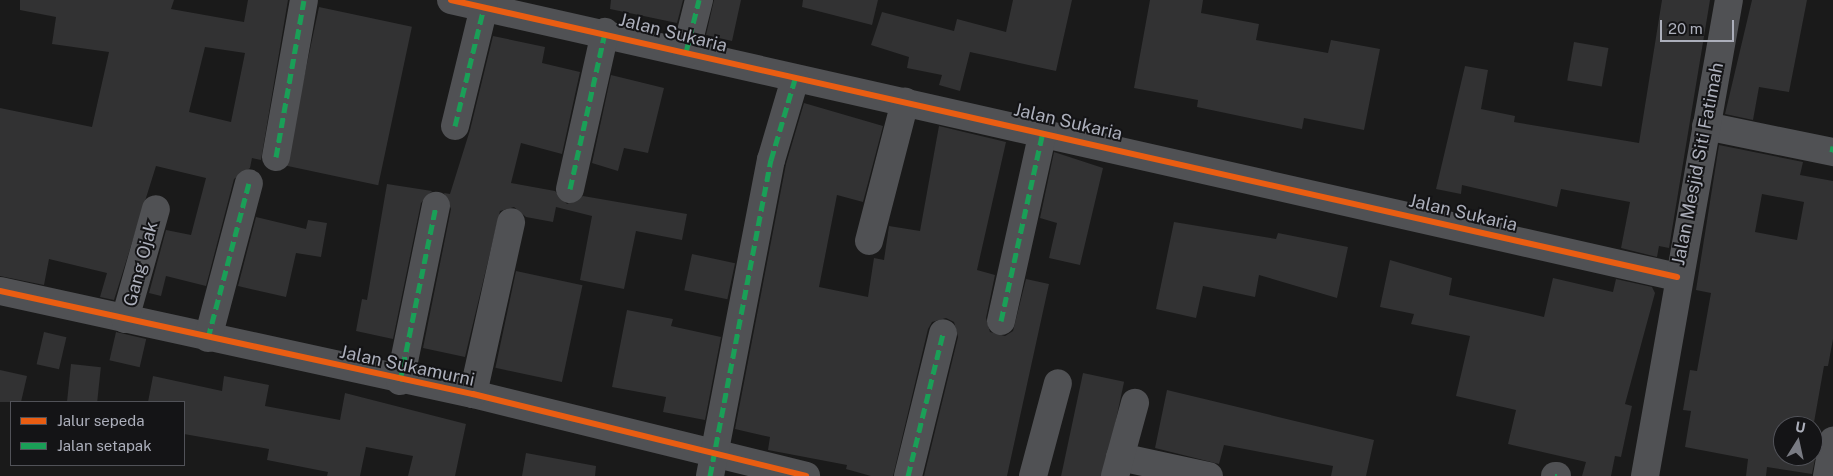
<!DOCTYPE html>
<style>
body{margin:0}
#map{position:relative;width:1833px;height:476px;overflow:hidden;background:#1a1a1a;font-family:"Public Sans",sans-serif}
div>[style]{position:absolute}
.building>*{inset:0;background:#323233;transform-origin:0 0}
.minor>*{height:28px;margin:-14px;padding:0 14px;transform-origin:14px;border-radius:14px;background:#505154}
.quiet>*{height:5px;margin-top:-2.5px;transform-origin:0;background:repeating-linear-gradient(90deg,#1a9f57 0 10px,transparent 0 15px)}
.cycleway>*{height:6px;margin:-3px;padding:0 3px;transform-origin:3px;border-radius:3px;background:#e95d12}
span{translate:-50% -50%;white-space:nowrap;text-align:center;line-height:1.15;-webkit-text-stroke:4px #141416;paint-order:stroke}
.street-label{font-size:18px;color:#acafbb}
.legend{position:absolute;left:10px;top:401px;width:175px;height:65px;box-sizing:border-box;background:#141416;border:1px solid #515258;margin:0;padding:6px 9px;list-style:none;font-size:15px;color:#acafbb}
.legend li{display:flex;align-items:center;gap:10px;height:25px}
.legend b{width:25px;border:1px solid #515258}
.north{position:absolute;left:1773px;top:416px;width:50px;height:50px;box-sizing:border-box;background:#141416;border:1px solid #515258;border-radius:50%;rotate:10deg;font-size:14px;font-weight:700;line-height:20px;text-align:center;color:#acafbb}
.north::after{content:'';display:block;margin:auto;width:18px;height:22px;background:#797b83;clip-path:polygon(50% 0,100% 100%,50% 72%,0 100%)}
.scale{position:absolute;left:1660px;top:20px;width:74px;height:22px;box-sizing:border-box;border:2px solid #acafbb;border-top:0;padding-left:6px;font-size:15px;line-height:18px;white-space:nowrap;color:#acafbb;-webkit-text-stroke:4px #141416;paint-order:stroke}
</style>
<div id="map">
<div class="building">
<i style="clip-path:polygon(evenodd,20px 0,174px 0,171px 9px,244px 22px,248px 0,288px 0,261px 160px,252px 158px,250px 168px,234px 179px,206px 286px,166px 276px,161px 296px,149px 293px,166px 230px,191px 235px,206px 178px,156px 166px,114px 300px,100px 297px,107px 273px,49px 259px,44px 285px,0 276px,0 108px,92px 127px,109px 52px,52px 44px,56px 17px,20px 10px,20px 0,205px 47px,245px 53px,231px 122px,189px 112px,205px 47px)"></i>
<i style="clip-path:polygon(611px 0,683px 0,677px 23px,610px 9px)"></i>
<i style="clip-path:polygon(714px 0,741px 0,732px 41px,706px 35px)"></i>
<i style="clip-path:polygon(803px 0,878px 0,872px 25px,802px 7px)"></i>
<i style="clip-path:polygon(1013px 0,1072px 0,1056px 71px,970px 52px,960px 91px,939px 85px,942px 75px,907px 68px,909px 57px,871px 45px,882px 12px,954px 31px,957px 19px,1006px 32px)"></i>
<i style="clip-path:polygon(1150px 0,1203px 0,1201px 13px,1259px 24px,1256px 40px,1328px 53px,1331px 40px,1380px 49px,1364px 130px,1304px 118px,1302px 129px,1197px 107px,1198px 100px,1134px 88px)"></i>
<i style="clip-path:polygon(1662px 0,1710px 0,1669px 248px,1659px 246px,1657px 257px,1621px 248px,1630px 202px,1561px 189px,1557px 207px,1462px 185px,1461px 194px,1436px 189px,1465px 66px,1488px 70px,1481px 109px,1515px 116px,1514px 122px,1639px 143px)"></i>
<i style="clip-path:polygon(1752px 0,1807px 0,1789px 92px,1759px 87px,1753px 120px,1725px 114px)"></i>
<i style="left:319px;top:7px;width:95px;height:162px;rotate:12deg"></i>
<i style="clip-path:polygon(493px 36px,545px 47px,542px 63px,580px 72px,562px 154px,521px 143px,511px 183px,555px 191px,567px 204px,583px 196px,687px 214px,682px 240px,636px 231px,624px 289px,580px 280px,592px 216px,556px 207px,553px 222px,526px 217px,514px 207px,500px 211px,465px 357px,423px 348px,451px 209px,444px 193px,450px 194px,470px 130px)"></i>
<i style="left:1574px;top:42px;width:35px;height:39px;rotate:10deg"></i>
<i style="clip-path:polygon(611px 75px,664px 88px,648px 153px,624px 148px,618px 171px,592px 163px)"></i>
<i style="clip-path:polygon(804px 103px,883px 126px,863px 202px,837px 195px,819px 287px,868px 297px,874px 258px,884px 260px,889px 226px,920px 231px,939px 126px,1006px 142px,977px 270px,995px 275px,986px 318px,990px 332px,1005px 336px,1013px 331px,1026px 279px,1049px 284px,1007px 476px,924px 476px,958px 337px,954px 322px,946px 318px,932px 322px,928px 329px,893px 476px,871px 476px,846px 469px,847px 465px,768px 450px,770px 437px,735px 429px,786px 164px)"></i>
<i style="clip-path:polygon(evenodd,1719px 145px,1803px 162px,1800px 175px,1833px 181px,1833px 339px,1828px 366px,1824px 366px,1813px 428px,1783px 426px,1783px 456px,1813px 456px,1813px 432px,1820px 434px,1812px 474px,1767px 467px,1766px 476px,1746px 476px,1748px 459px,1685px 447px,1691px 411px,1683px 410px,1690px 370px,1697px 371px,1711px 293px,1696px 290px,1719px 145px,1762px 194px,1804px 202px,1797px 240px,1755px 232px,1762px 194px)"></i>
<i style="clip-path:polygon(1054px 152px,1103px 168px,1080px 265px,1049px 258px,1057px 223px,1040px 218px)"></i>
<i style="clip-path:polygon(387px 184px,432px 191px,421px 203px,393px 339px,356px 331px,362px 299px,367px 300px)"></i>
<i style="clip-path:polygon(256px 217px,306px 229px,308px 220px,327px 223px,321px 257px,296px 253px,286px 297px,238px 286px)"></i>
<i style="clip-path:polygon(1174px 222px,1276px 239px,1278px 233px,1348px 247px,1337px 298px,1259px 275px,1255px 297px,1203px 286px,1196px 318px,1156px 309px)"></i>
<i style="left:692px;top:254px;width:44px;height:37px;rotate:12deg"></i>
<i style="clip-path:polygon(1390px 260px,1452px 278px,1449px 295px,1544px 317px,1553px 278px,1613px 292px,1616px 279px,1652px 287px,1655px 293px,1625px 404px,1632px 406px,1621px 457px,1615px 456px,1611px 476px,1582px 476px,1586px 462px,1508px 444px,1516px 410px,1456px 396px,1470px 336px,1411px 324px,1414px 314px,1380px 307px)"></i>
<i style="left:516px;top:271px;width:68px;height:99px;rotate:12deg"></i>
<i style="clip-path:polygon(627px 310px,673px 319px,671px 326px,721px 337px,705px 420px,663px 412px,666px 397px,612px 387px)"></i>
<i style="left:44px;top:332px;width:23px;height:33px;rotate:13deg"></i>
<i style="left:116px;top:332px;width:31px;height:29px;rotate:13deg"></i>
<i style="left:71px;top:364px;width:30px;height:38px;rotate:6deg"></i>
<i style="clip-path:polygon(0 370px,27px 376px,21px 402px,0 402px)"></i>
<i style="left:1083px;top:373px;width:42px;height:106px;rotate:12deg"></i>
<i style="clip-path:polygon(153px 376px,222px 391px,224px 376px,269px 385px,265px 406px,340px 420px,345px 393px,466px 424px,455px 476px,408px 476px,413px 456px,366px 447px,360px 476px,327px 476px,328px 472px,267px 460px,269px 449px,184px 434px,184px 402px,148px 402px)"></i>
<i style="clip-path:polygon(1167px 390px,1374px 440px,1366px 476px,1331px 476px,1333px 466px,1224px 445px,1219px 464px,1155px 448px)"></i>
<i style="clip-path:polygon(526px 453px,596px 466px,595px 476px,522px 476px)"></i>
</div>
<div class="minor">
<i style="left:451px;top:0;width:1257px;rotate:12.73deg"></i>
<i style="left:686px;top:52px;width:54px;rotate:-76deg"></i>
<i style="left:455px;top:126px;width:122px;rotate:-76.3deg"></i>
<i style="left:1706px;top:126px;width:130px;rotate:11.6deg"></i>
<i style="left:276px;top:157px;width:159px;rotate:-79.9deg"></i>
<i style="left:570px;top:189px;width:161px;rotate:-77.4deg"></i>
<i style="left:869px;top:241px;width:144px;rotate:-75.5deg"></i>
<i style="left:0;top:291px;width:484px;rotate:12.3deg"></i>
<i style="left:473px;top:394px;width:343px;rotate:13.8deg"></i>
<i style="left:125px;top:319px;width:114px;rotate:-74.3deg"></i>
<i style="left:1001px;top:321px;width:195px;rotate:-77.5deg"></i>
<i style="left:208px;top:338px;width:160px;rotate:-75.2deg"></i>
<i style="left:400px;top:381px;width:179px;rotate:-78.4deg"></i>
<i style="left:473px;top:394px;width:176px;rotate:-77.5deg"></i>
<i style="left:1120px;top:457px;width:91px;rotate:12.1deg"></i>
<i style="left:710px;top:476px;width:322px;rotate:-79.1deg"></i>
<i style="left:771px;top:160px;width:84px;rotate:-73.5deg"></i>
<i style="left:908px;top:476px;width:147px;rotate:-76.2deg"></i>
<i style="left:1033px;top:476px;width:96px;rotate:-75deg"></i>
<i style="left:1115px;top:476px;width:76px;rotate:-74.7deg"></i>
<i style="left:1555px;top:476px;width:2px"></i>
<i style="left:1645px;top:476px;width:483px;rotate:-80deg"></i>
<i style="left:1827px;top:476px;width:36px;rotate:-80deg"></i>
</div>
<div class="quiet">
<i style="left:686px;top:52px;width:54px;rotate:-76deg"></i>
<i style="left:455px;top:126px;width:122px;rotate:-76.3deg"></i>
<i style="left:1832px;top:152px;width:6px;rotate:-81deg"></i>
<i style="left:276px;top:157px;width:159px;rotate:-79.9deg"></i>
<i style="left:570px;top:189px;width:161px;rotate:-77.4deg"></i>
<i style="left:1001px;top:321px;width:195px;rotate:-77.5deg"></i>
<i style="left:208px;top:338px;width:160px;rotate:-75.2deg"></i>
<i style="left:400px;top:381px;width:179px;rotate:-78.4deg"></i>
<i style="left:710px;top:476px;width:322px;rotate:-79.1deg"></i>
<i style="left:771px;top:160px;width:84px;rotate:-73.5deg"></i>
<i style="left:908px;top:476px;width:147px;rotate:-76.2deg"></i>
<i style="left:1555px;top:476px;width:2px"></i>
</div>
<div class="cycleway">
<i style="left:451px;top:0;width:1257px;rotate:12.73deg"></i>
<i style="left:0;top:291px;width:484px;rotate:12.3deg"></i>
<i style="left:473px;top:394px;width:343px;rotate:13.8deg"></i>
</div>
<div class="street-label">
<span style="left:673px;top:33px;rotate:14deg">Jalan Sukaria</span>
<span style="left:1068px;top:122px;rotate:13deg">Jalan Sukaria</span>
<span style="left:1698px;top:164px;rotate:-79deg">Jalan Mesjid Siti Fatimah</span>
<span style="left:1463px;top:213px;rotate:13deg">Jalan Sukaria</span>
<span style="left:141px;top:264px;rotate:-75deg">Gang Ojak</span>
<span style="left:407px;top:366px;rotate:12deg">Jalan Sukamurni</span>
</div>
<ul class="legend">
<li><b style="height:6px;background:#e95d12"></b>Jalur sepeda</li>
<li><b style="height:6px;background:#1a9f57"></b>Jalan setapak</li>
</ul>
<div class="north">U</div>
<div class="scale">20 m</div>
</div>
